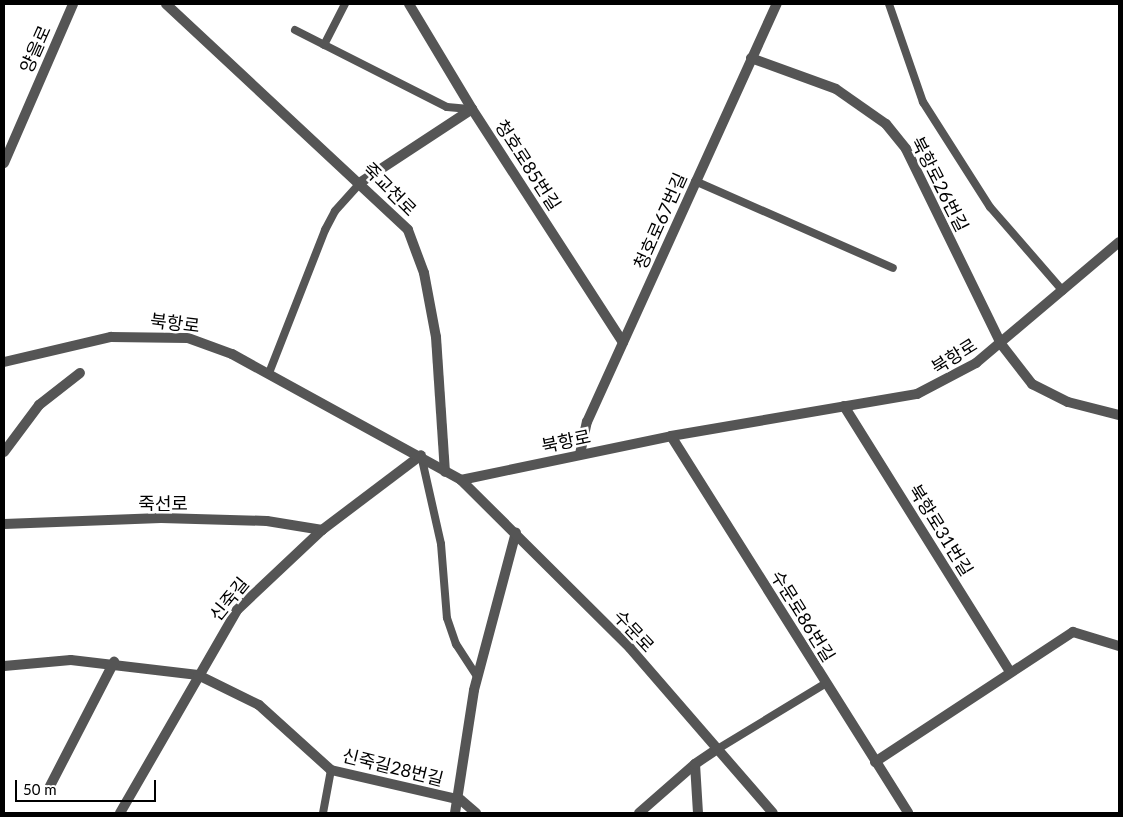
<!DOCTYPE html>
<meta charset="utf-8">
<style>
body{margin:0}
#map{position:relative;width:1123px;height:817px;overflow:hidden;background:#fff;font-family:Lato,"Noto Sans KR",sans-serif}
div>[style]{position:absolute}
.service>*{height:8px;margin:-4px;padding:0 4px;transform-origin:4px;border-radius:4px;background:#555}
.minor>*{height:10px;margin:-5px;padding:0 5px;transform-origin:5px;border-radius:5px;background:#555}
.tertiary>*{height:10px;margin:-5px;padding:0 5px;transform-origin:5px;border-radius:5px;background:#555}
span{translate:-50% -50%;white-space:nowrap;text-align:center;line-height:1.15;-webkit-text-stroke:5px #fff;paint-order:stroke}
.street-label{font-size:18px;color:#000}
.frame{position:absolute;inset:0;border:5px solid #000;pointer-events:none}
.scale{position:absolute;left:15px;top:780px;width:141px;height:22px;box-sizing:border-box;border:2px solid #000;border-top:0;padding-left:6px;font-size:15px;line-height:18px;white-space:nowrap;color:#000;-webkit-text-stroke:4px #fff;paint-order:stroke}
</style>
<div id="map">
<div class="service">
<i style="left:889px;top:4px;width:104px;rotate:70.9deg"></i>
<i style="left:923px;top:102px;width:125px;rotate:57.5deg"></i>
<i style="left:990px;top:207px;width:111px;rotate:49deg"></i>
<i style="left:295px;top:30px;width:170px;rotate:26.9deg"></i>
<i style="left:447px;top:107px;width:25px;rotate:5deg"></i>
<i style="left:324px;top:45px;width:46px;rotate:-62.9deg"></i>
<i style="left:695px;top:181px;width:216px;rotate:23.7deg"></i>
<i style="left:269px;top:373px;width:154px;rotate:-68.6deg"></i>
<i style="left:325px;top:230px;width:21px;rotate:-62deg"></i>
<i style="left:335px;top:211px;width:39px;rotate:-48deg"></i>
<i style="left:421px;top:455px;width:91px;rotate:77.3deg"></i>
<i style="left:441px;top:544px;width:74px;rotate:85.4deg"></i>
<i style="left:447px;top:618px;width:28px;rotate:71deg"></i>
<i style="left:456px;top:644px;width:38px;rotate:57deg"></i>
<i style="left:716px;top:750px;width:129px;rotate:-31.3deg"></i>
<i style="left:323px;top:813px;width:44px;rotate:-79.5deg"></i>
</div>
<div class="minor">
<i style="left:166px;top:4px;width:331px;rotate:43deg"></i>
<i style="left:408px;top:230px;width:46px;rotate:69.6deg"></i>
<i style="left:424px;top:273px;width:65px;rotate:79.4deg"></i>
<i style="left:436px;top:337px;width:135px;rotate:86.2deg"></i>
<i style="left:409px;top:4px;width:122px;rotate:59deg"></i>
<i style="left:472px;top:109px;width:278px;rotate:57.1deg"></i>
<i style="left:751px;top:58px;width:90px;rotate:20deg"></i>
<i style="left:836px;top:89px;width:61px;rotate:35deg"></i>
<i style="left:886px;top:124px;width:32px;rotate:51deg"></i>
<i style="left:906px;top:149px;width:217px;rotate:64deg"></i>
<i style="left:1001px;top:344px;width:51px;rotate:52.2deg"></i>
<i style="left:1032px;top:384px;width:40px;rotate:26.6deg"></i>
<i style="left:1068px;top:402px;width:53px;rotate:14.3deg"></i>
<i style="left:361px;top:182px;width:133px;rotate:-33.3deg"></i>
<i style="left:844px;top:406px;width:314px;rotate:58deg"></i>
<i style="left:671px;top:436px;width:445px;rotate:57.8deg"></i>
<i style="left:4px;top:452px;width:59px;rotate:-53.3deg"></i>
<i style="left:39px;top:405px;width:52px;rotate:-38deg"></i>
<i style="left:580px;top:454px;width:33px;rotate:-78deg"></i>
<i style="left:587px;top:422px;width:459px;rotate:-65.6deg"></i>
<i style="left:4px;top:524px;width:157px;rotate:-2.2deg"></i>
<i style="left:161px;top:518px;width:106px;rotate:1.6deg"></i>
<i style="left:267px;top:521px;width:56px;rotate:9.3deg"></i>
<i style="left:4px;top:666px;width:67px;rotate:-5.1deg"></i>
<i style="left:71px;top:660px;width:128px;rotate:6.7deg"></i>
<i style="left:198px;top:675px;width:68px;rotate:26.2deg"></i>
<i style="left:259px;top:705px;width:97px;rotate:42.1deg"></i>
<i style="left:331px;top:770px;width:133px;rotate:13deg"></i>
<i style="left:461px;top:800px;width:20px;rotate:41deg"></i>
<i style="left:875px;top:762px;width:237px;rotate:-33.3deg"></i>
<i style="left:1073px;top:632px;width:48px;rotate:16.9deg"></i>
<i style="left:50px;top:786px;width:140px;rotate:-62.7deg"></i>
<i style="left:120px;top:813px;width:234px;rotate:-60deg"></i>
<i style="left:237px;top:610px;width:117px;rotate:-43.3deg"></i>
<i style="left:322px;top:530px;width:124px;rotate:-37.1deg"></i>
<i style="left:455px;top:813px;width:124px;rotate:-81.2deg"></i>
<i style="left:474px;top:690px;width:163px;rotate:-75.1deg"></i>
<i style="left:639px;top:813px;width:74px;rotate:-41.2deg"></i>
<i style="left:698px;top:813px;width:49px;rotate:-93.5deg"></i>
<i style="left:695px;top:764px;width:25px;rotate:-34deg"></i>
</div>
<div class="tertiary">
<i style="left:4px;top:163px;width:173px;rotate:-66.5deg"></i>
<i style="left:4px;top:362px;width:110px;rotate:-13.2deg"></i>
<i style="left:111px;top:337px;width:77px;rotate:0.7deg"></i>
<i style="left:188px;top:338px;width:47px;rotate:20deg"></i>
<i style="left:232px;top:354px;width:261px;rotate:28.8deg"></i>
<i style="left:461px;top:480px;width:215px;rotate:-11.8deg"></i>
<i style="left:671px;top:436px;width:250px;rotate:-9.7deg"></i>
<i style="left:917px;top:394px;width:67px;rotate:-27.7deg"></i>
<i style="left:976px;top:363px;width:187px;rotate:-40.2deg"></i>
<i style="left:461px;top:480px;width:238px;rotate:44.8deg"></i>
<i style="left:630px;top:648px;width:218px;rotate:49.1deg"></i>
</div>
<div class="street-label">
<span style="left:35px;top:49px;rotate:-66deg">양을로</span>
<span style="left:528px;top:165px;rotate:57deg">청호로85번길</span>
<span style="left:940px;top:184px;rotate:63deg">북항로26번길</span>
<span style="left:390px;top:189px;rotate:45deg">죽교천로</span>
<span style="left:660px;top:221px;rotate:-66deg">청호로67번길</span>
<span style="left:175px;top:323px;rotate:7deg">북항로</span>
<span style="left:954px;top:356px;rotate:-32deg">북항로</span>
<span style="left:566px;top:441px;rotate:-12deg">북항로</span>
<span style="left:163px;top:503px">죽선로</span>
<span style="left:941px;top:530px;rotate:58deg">북항로31번길</span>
<span style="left:229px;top:599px;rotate:-51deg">신죽길</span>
<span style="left:803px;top:616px;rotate:58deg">수문로86번길</span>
<span style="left:634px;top:631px;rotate:47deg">수문로</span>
<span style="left:393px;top:767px;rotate:14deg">신죽길28번길</span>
</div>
<div class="frame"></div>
<div class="scale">50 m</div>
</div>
